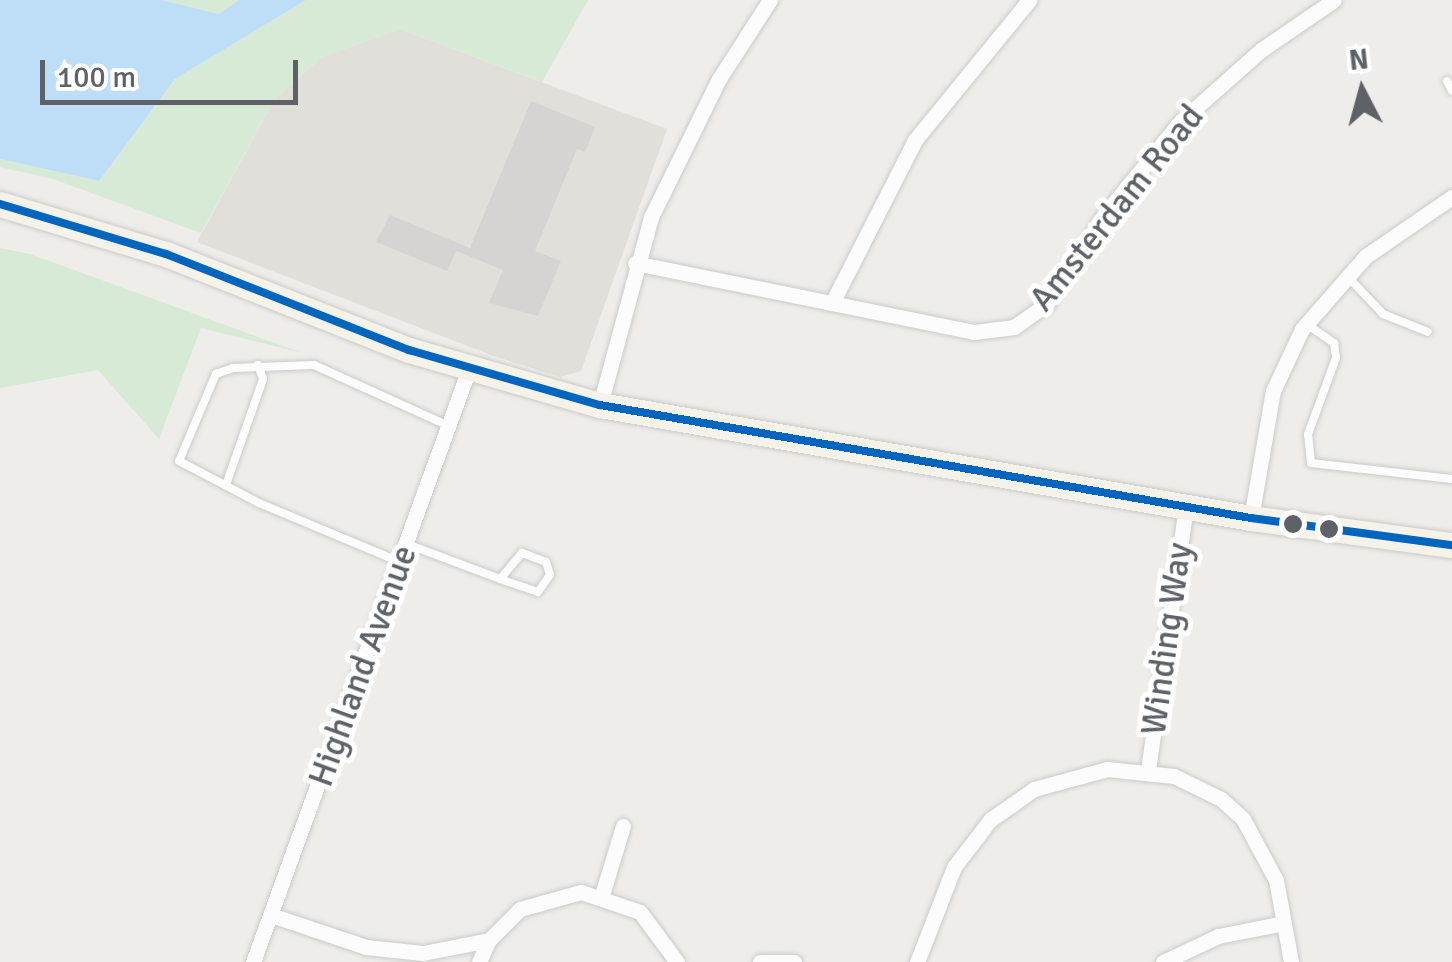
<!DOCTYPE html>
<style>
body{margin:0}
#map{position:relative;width:1452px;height:962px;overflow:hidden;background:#eeede9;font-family:Signika,sans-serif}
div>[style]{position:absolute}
.education>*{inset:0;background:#e1dfd9}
.green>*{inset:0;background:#d7ead5}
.water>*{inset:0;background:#bedef8}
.building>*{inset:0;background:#d5d4d2}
.roads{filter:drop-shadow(0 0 2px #cacbcb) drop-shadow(0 0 2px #cacbcb)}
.service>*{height:8px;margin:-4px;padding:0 4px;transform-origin:4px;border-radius:4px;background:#fcfcfc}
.minor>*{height:15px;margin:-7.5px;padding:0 7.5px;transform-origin:7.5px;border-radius:7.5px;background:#fcfcfc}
.primary>*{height:25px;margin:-12.5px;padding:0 12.5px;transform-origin:12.5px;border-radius:12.5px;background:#f4f2e9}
.bus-1>*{height:8px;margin:-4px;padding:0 4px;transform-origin:4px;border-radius:4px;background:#0065bd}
.dots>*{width:28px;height:28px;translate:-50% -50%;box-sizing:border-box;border:5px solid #fff;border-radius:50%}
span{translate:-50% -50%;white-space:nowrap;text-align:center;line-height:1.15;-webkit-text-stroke:10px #fff;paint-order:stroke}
.street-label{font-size:35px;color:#5e6267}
.north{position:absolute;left:1312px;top:40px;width:100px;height:100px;-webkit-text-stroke:8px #fff;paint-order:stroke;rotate:354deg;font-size:28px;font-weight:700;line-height:40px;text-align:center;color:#5e6267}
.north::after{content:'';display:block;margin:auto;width:35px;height:45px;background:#5e6267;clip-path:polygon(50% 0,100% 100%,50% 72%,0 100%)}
.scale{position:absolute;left:40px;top:60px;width:258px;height:45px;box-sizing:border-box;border:5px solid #5e6267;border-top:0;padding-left:12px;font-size:30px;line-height:35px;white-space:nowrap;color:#5e6267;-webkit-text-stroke:8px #fff;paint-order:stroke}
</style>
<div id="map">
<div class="education">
<i style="clip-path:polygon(400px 29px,667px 129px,581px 371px,560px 377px,491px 355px,197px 242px,274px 100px,322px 57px)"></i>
</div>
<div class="green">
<i style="clip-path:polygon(162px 0,239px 0,219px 14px)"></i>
<i style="clip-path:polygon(306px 0,588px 0,542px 82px,400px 29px,322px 57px,274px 100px,201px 233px,53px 179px,0 167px,0 159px,99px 181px,175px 79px)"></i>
<i style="clip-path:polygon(0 248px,30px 254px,302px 353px,201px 328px,159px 439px,98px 370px,0 388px)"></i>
</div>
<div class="water">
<i style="clip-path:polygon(0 0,162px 0,219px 14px,239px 0,306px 0,175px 79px,99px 181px,0 159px)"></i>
</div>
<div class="building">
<i style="clip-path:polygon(531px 101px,595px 127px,585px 152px,577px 149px,535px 251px,561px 261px,538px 316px,489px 303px,503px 270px,456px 251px,447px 271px,376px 242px,390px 215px,470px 248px)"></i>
</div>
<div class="roads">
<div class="service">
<i style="left:1447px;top:81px;width:11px;rotate:63deg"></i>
<i style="left:1349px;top:278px;width:50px;rotate:46.6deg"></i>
<i style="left:1383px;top:314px;width:48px;rotate:21.8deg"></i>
<i style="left:1308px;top:325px;width:32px;rotate:35deg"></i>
<i style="left:1334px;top:343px;width:15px;rotate:82deg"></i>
<i style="left:1336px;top:358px;width:81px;rotate:110.2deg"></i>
<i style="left:1308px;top:434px;width:29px;rotate:84deg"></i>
<i style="left:1311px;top:463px;width:142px;rotate:6.5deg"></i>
<i style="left:227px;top:482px;width:109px;rotate:-70.7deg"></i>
<i style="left:263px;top:379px;width:15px;rotate:-110deg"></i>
<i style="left:407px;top:544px;width:99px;rotate:20.6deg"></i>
<i style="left:500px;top:579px;width:40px;rotate:18.9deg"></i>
<i style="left:538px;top:592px;width:21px;rotate:-55deg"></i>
<i style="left:550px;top:575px;width:14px;rotate:-107deg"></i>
<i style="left:546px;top:562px;width:26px;rotate:-159deg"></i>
<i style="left:522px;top:553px;width:34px;rotate:130deg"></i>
<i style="left:400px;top:562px;width:153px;rotate:-157.3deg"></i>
<i style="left:259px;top:503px;width:90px;rotate:-152.3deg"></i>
<i style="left:179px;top:461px;width:95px;rotate:-67deg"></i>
<i style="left:216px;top:374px;width:18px;rotate:-19deg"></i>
<i style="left:233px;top:368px;width:81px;rotate:-2.1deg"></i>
<i style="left:314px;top:365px;width:146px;rotate:24.3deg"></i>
</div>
<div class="minor">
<i style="left:635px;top:263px;width:346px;rotate:11.5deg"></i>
<i style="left:974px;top:332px;width:40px;rotate:-7.1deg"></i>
<i style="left:1014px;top:327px;width:39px;rotate:-35deg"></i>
<i style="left:1046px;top:305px;width:108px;rotate:-57deg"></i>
<i style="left:1105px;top:214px;width:120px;rotate:-50.7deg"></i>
<i style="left:1181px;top:121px;width:107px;rotate:-41.6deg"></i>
<i style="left:1261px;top:50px;width:88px;rotate:-34.4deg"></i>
<i style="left:832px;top:303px;width:183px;rotate:-63deg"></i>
<i style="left:915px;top:140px;width:181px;rotate:-50.8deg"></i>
<i style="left:600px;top:405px;width:195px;rotate:-74.8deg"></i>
<i style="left:651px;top:217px;width:154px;rotate:-63.8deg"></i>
<i style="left:719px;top:79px;width:94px;rotate:-57.2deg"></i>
<i style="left:1251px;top:518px;width:129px;rotate:-80.2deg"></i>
<i style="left:1273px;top:391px;width:68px;rotate:-64.9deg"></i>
<i style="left:1302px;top:329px;width:97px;rotate:-48.8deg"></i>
<i style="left:1366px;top:256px;width:104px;rotate:-34.5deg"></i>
<i style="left:1148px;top:770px;width:266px;rotate:-81.8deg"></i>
<i style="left:602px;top:895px;width:72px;rotate:-73.1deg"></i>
<i style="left:271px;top:915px;width:100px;rotate:18.6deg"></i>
<i style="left:366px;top:947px;width:57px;rotate:6deg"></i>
<i style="left:423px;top:953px;width:67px;rotate:-11.1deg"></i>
<i style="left:489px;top:940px;width:44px;rotate:-45deg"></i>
<i style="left:520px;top:909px;width:63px;rotate:-15.6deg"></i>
<i style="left:581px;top:892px;width:62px;rotate:18.7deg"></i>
<i style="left:640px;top:912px;width:62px;rotate:53.5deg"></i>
<i style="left:253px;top:962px;width:631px;rotate:-69.99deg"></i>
<i style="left:479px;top:962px;width:24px;rotate:-66deg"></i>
<i style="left:760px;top:962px;width:34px"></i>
<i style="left:917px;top:962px;width:102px;rotate:-68.7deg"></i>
<i style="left:954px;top:867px;width:59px;rotate:-52.5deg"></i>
<i style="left:990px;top:820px;width:54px;rotate:-35.2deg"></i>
<i style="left:1034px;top:789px;width:76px;rotate:-15.3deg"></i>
<i style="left:1107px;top:769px;width:67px;rotate:6deg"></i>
<i style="left:1174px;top:776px;width:52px;rotate:26.1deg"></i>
<i style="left:1221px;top:799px;width:30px;rotate:42deg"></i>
<i style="left:1243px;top:819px;width:69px;rotate:61.6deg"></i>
<i style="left:1276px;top:880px;width:83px;rotate:79.6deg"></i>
<i style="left:1163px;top:962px;width:61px;rotate:-25.3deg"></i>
<i style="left:1218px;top:936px;width:67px;rotate:-11.1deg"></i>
</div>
<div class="primary">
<i style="left:0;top:204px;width:173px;rotate:16.8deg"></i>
<i style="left:166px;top:254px;width:261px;rotate:21.6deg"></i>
<i style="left:409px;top:350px;width:199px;rotate:16.1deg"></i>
<i style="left:600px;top:405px;width:661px;rotate:9.85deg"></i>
<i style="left:1251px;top:518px;width:203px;rotate:7.7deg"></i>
</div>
</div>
<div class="bus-1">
<i style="left:0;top:204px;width:173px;rotate:16.8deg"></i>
<i style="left:166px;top:254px;width:261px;rotate:21.6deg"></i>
<i style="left:409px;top:350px;width:199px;rotate:16.1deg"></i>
<i style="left:600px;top:405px;width:661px;rotate:9.85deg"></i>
<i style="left:1251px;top:518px;width:203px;rotate:7.7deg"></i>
</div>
<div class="dots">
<i style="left:1293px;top:524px;background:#5e6267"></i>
<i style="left:1329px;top:529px;background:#5e6267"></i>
</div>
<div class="street-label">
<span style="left:1117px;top:208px;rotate:-51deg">Amsterdam Road</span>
<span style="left:1167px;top:639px;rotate:-82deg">Winding Way</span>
<span style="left:363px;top:666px;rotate:-70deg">Highland Avenue</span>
</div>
<div class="north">N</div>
<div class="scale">100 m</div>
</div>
